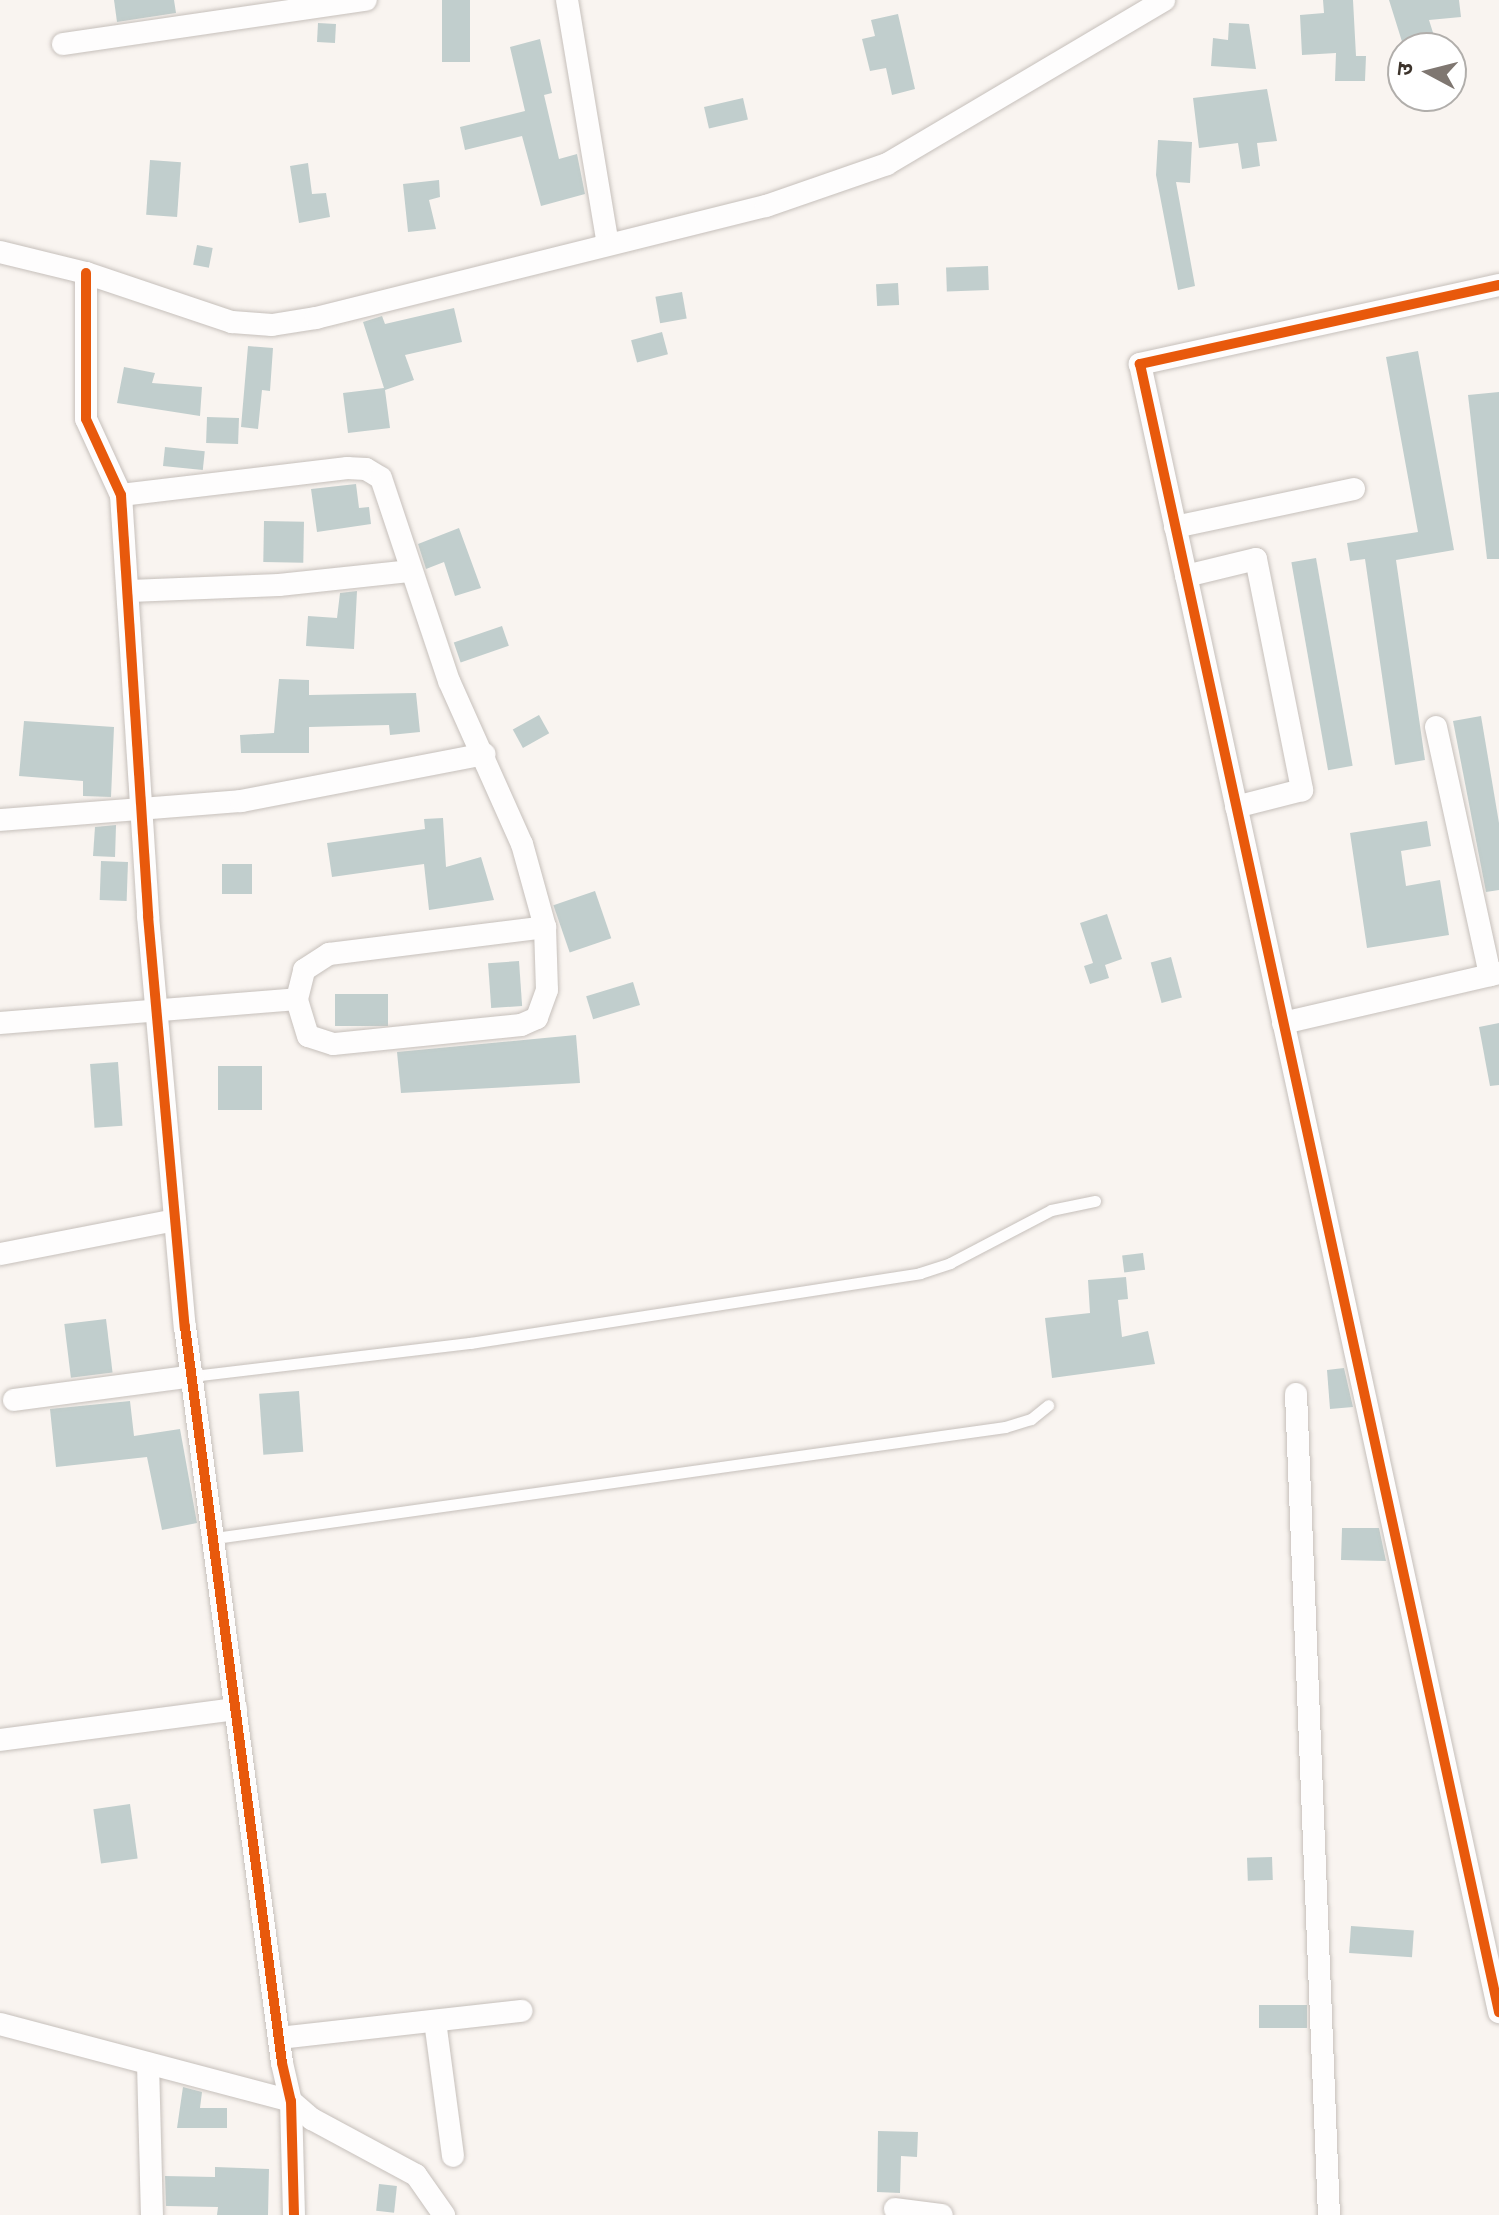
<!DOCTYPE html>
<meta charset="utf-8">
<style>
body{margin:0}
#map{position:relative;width:1499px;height:2215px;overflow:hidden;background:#f9f4f0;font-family:Figtree,"Noto Sans Devanagari",sans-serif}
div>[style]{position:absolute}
.building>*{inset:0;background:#c1cecd;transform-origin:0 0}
.roads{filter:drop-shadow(0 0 2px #c6c0bb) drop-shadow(0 0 2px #c6c0bb)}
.service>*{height:11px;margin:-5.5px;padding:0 5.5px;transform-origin:5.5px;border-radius:5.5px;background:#fefdfd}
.minor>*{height:22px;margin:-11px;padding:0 11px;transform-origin:11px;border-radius:11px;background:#fefdfd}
.cycleway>*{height:10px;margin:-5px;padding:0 5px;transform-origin:5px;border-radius:5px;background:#e8590c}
span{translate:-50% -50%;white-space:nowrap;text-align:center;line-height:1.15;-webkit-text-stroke:8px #fff;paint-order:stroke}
.north{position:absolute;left:1387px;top:32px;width:80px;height:80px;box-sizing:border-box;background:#fff;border:2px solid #b1aeab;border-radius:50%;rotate:277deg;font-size:22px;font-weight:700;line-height:32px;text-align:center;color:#3d342c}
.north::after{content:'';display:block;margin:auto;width:28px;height:36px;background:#7f7771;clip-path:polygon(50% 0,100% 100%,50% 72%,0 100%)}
</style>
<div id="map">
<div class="building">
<i style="clip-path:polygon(114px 0,174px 0,176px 13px,117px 22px)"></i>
<i style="left:442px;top:0;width:28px;height:62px"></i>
<i style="clip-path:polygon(1323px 0,1353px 0,1356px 56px,1366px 56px,1365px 81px,1335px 81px,1336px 53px,1302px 55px,1300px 15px,1324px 13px)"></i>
<i style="clip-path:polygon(1389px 0,1459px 0,1461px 17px,1429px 20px,1435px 39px,1428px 41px,1430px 48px,1404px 48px)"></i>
<i style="clip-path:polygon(898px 14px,915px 89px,892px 95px,886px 68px,870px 71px,862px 39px,875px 36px,871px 20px)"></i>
<i style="left:318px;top:23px;width:18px;height:19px;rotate:3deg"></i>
<i style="clip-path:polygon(1229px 23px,1249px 24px,1256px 69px,1211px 66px,1213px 38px,1228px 40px)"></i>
<i style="clip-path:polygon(540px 39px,552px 93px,544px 95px,559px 159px,577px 154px,585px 194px,541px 206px,522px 136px,465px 150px,460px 127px,525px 111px,510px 47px)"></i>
<i style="clip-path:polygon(1267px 89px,1277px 141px,1257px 143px,1260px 166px,1242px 169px,1238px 143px,1199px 148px,1193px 98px)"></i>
<i style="left:743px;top:98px;width:22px;height:40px;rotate:77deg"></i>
<i style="clip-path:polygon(1158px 140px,1192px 142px,1190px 183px,1176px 182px,1195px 286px,1178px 290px,1156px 175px)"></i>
<i style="left:150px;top:160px;width:31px;height:55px;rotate:4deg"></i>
<i style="clip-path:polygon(308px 163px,312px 194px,326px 193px,330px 217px,299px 223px,290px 166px)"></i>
<i style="clip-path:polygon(439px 180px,440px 197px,429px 200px,436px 229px,408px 232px,403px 184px)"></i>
<i style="left:197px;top:245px;width:16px;height:20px;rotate:11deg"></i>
<i style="left:988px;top:266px;width:24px;height:42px;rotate:88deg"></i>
<i style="left:898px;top:283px;width:22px;height:22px;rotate:87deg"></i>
<i style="left:682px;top:292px;width:27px;height:27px;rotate:80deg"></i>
<i style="clip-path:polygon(454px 308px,462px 342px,405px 355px,414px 380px,385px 390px,390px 428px,348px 433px,343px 393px,384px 388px,363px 322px,382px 316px,385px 324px)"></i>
<i style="left:662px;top:332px;width:23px;height:32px;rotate:75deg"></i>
<i style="clip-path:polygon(248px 346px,273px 348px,270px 391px,262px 390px,258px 429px,241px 427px)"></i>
<i style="clip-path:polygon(1418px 351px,1454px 550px,1396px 560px,1425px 760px,1395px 765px,1365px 559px,1350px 561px,1347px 543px,1418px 532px,1386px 357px)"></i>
<i style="clip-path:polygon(124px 367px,155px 373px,152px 383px,202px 387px,200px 416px,117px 403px)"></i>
<i style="clip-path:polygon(1499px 392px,1499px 559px,1487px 559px,1468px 395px)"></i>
<i style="left:207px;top:417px;width:32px;height:26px;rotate:2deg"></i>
<i style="left:165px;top:447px;width:40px;height:19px;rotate:6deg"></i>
<i style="clip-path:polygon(356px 484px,359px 508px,369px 507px,371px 524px,317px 532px,311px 489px)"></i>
<i style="left:264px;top:521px;width:40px;height:41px;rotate:1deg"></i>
<i style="clip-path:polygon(459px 528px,481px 588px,455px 596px,444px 562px,426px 569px,418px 544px)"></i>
<i style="left:1316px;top:558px;width:211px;height:25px;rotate:80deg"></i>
<i style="clip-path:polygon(357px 591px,354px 649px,306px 646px,308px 616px,337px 618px,340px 593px)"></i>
<i style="left:502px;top:626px;width:21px;height:51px;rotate:71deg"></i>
<i style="clip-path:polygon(279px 679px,309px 680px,309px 695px,416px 693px,420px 732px,390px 735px,389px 725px,309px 727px,309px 753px,241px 753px,240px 735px,274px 733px)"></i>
<i style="left:539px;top:715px;width:21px;height:30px;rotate:61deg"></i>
<i style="clip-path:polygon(1481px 716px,1499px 823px,1499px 890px,1486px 892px,1453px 721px)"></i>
<i style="clip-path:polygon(24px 721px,114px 727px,111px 797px,83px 796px,83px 781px,19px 776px)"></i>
<i style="clip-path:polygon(443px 818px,446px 867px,481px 857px,494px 900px,429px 910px,424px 864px,332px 877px,327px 843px,425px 829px,424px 819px)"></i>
<i style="clip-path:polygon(1427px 821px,1431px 846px,1401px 851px,1406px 886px,1440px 880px,1449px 935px,1367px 948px,1350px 833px)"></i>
<i style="clip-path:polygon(116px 825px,115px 857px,93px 856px,95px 827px)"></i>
<i style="left:101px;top:861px;width:27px;height:39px;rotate:2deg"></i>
<i style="left:222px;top:864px;width:30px;height:30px"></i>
<i style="left:595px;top:891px;width:50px;height:44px;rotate:71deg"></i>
<i style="clip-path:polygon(1107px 914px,1122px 959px,1105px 965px,1109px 978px,1090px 984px,1084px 966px,1093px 963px,1080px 923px)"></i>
<i style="left:1171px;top:957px;width:42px;height:21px;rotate:75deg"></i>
<i style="left:519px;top:961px;width:45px;height:31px;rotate:86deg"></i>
<i style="left:633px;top:982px;width:24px;height:49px;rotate:73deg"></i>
<i style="left:335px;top:994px;width:53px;height:32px"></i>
<i style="clip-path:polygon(1499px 1023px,1499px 1085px,1490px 1086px,1479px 1027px)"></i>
<i style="clip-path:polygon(576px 1035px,580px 1083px,401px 1093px,397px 1052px)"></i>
<i style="left:118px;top:1062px;width:64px;height:28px;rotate:86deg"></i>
<i style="left:218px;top:1066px;width:44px;height:44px"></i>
<i style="left:1143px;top:1253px;width:17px;height:21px;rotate:83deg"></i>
<i style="clip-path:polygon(1126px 1277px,1128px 1299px,1118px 1300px,1122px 1337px,1148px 1331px,1155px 1364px,1052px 1378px,1045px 1318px,1090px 1313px,1088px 1280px)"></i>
<i style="left:106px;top:1319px;width:54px;height:42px;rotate:83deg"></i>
<i style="clip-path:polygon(1344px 1368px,1353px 1407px,1330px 1409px,1327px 1370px)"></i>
<i style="left:299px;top:1391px;width:61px;height:40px;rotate:86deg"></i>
<i style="clip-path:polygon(130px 1401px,134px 1436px,180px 1429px,197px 1523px,162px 1530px,147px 1457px,56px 1467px,50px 1409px)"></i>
<i style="clip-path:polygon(1342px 1528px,1379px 1528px,1386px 1561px,1341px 1560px)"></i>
<i style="left:130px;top:1804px;width:55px;height:37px;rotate:82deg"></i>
<i style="left:1272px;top:1857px;width:23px;height:25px;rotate:88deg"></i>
<i style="left:1351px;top:1926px;width:63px;height:27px;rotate:4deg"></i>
<i style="left:1307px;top:2005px;width:23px;height:48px;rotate:90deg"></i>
<i style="clip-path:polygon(183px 2087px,202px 2092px,200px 2108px,227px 2108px,227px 2128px,177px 2128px)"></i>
<i style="clip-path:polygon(878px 2131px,918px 2132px,917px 2157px,901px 2156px,900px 2193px,877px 2192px)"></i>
<i style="clip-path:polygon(215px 2167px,269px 2169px,268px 2215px,217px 2215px,218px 2207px,166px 2206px,165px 2176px,215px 2177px)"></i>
<i style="left:379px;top:2184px;width:18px;height:27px;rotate:6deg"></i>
</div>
<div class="roads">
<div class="service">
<i style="left:193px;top:1376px;width:279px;rotate:-6.8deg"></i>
<i style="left:470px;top:1343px;width:455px;rotate:-8.8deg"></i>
<i style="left:920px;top:1273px;width:32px;rotate:-18deg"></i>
<i style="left:950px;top:1263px;width:114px;rotate:-27.7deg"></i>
<i style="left:1051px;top:1210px;width:45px;rotate:-11.6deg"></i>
<i style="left:215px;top:1538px;width:798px;rotate:-8deg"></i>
<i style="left:1005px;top:1427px;width:27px;rotate:-17deg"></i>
<i style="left:1031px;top:1419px;width:22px;rotate:-39deg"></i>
</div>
<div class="minor">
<i style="left:567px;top:0;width:247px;rotate:80.5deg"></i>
<i style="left:63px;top:44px;width:306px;rotate:-8.3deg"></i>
<i style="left:0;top:252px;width:89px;rotate:13.7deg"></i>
<i style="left:86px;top:273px;width:154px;rotate:18.6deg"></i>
<i style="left:232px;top:322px;width:40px;rotate:4.3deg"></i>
<i style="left:272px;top:325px;width:45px;rotate:-9deg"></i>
<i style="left:316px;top:318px;width:464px;rotate:-14deg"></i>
<i style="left:766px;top:206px;width:128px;rotate:-19.1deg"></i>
<i style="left:887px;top:164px;width:322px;rotate:-30.6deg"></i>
<i style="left:86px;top:273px;width:146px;rotate:90deg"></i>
<i style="left:86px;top:419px;width:84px;rotate:65.3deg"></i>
<i style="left:121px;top:495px;width:422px;rotate:86.3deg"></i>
<i style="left:148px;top:916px;width:413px;rotate:84.9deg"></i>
<i style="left:185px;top:1327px;width:742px;rotate:82.49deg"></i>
<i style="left:282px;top:2063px;width:39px;rotate:77deg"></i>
<i style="left:291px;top:2101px;width:114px;rotate:88.5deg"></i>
<i style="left:1499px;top:285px;width:368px;rotate:167.6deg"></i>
<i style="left:1140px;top:364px;width:1687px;rotate:77.71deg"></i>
<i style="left:121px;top:495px;width:228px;rotate:-6.8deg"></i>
<i style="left:347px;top:468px;width:19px;rotate:3deg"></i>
<i style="left:366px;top:469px;width:17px;rotate:31deg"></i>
<i style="left:381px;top:478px;width:214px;rotate:71.5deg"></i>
<i style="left:449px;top:681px;width:179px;rotate:65.9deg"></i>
<i style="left:522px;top:844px;width:86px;rotate:74.5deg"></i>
<i style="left:545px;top:927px;width:63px;rotate:88.2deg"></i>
<i style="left:547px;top:990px;width:30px;rotate:110deg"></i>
<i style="left:537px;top:1018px;width:17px;rotate:156deg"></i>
<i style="left:521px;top:1025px;width:189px;rotate:174.2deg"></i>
<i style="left:333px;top:1044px;width:26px;rotate:-162deg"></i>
<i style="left:308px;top:1036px;width:39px;rotate:-107deg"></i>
<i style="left:1175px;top:527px;width:183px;rotate:-12deg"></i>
<i style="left:1186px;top:576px;width:72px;rotate:-13.7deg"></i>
<i style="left:1256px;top:559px;width:236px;rotate:78.7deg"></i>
<i style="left:1302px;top:790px;width:68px;rotate:165.6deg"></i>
<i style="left:130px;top:591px;width:149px;rotate:-2.3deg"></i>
<i style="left:279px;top:585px;width:133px;rotate:-6.1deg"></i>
<i style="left:1436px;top:727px;width:254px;rotate:77.7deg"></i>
<i style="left:0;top:820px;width:242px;rotate:-4.5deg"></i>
<i style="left:241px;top:801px;width:248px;rotate:-10.9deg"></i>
<i style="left:0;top:1023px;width:298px;rotate:-4.6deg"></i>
<i style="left:297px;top:999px;width:30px;rotate:-76deg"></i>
<i style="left:304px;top:970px;width:30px;rotate:-33deg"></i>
<i style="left:329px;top:954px;width:218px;rotate:-7.1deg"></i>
<i style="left:1283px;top:1023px;width:222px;rotate:-13deg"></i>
<i style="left:0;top:1254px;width:178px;rotate:-11deg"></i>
<i style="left:1296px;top:1394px;width:822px;rotate:87.7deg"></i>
<i style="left:14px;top:1400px;width:181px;rotate:-7.6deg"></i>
<i style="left:0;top:1740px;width:238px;rotate:-7.5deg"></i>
<i style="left:435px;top:2021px;width:136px;rotate:82.4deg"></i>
<i style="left:0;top:2024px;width:301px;rotate:14.8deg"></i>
<i style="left:291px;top:2101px;width:28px;rotate:41deg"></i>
<i style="left:312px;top:2119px;width:118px;rotate:28.3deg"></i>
<i style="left:416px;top:2175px;width:49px;rotate:55deg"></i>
<i style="left:279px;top:2038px;width:244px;rotate:-6.4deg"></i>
<i style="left:148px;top:2064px;width:151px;rotate:88.5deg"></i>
<i style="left:895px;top:2209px;width:47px;rotate:7.3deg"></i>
</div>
</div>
<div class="cycleway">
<i style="left:86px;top:273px;width:146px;rotate:90deg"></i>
<i style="left:86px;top:419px;width:84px;rotate:65.3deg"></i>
<i style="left:121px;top:495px;width:422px;rotate:86.3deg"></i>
<i style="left:148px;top:916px;width:413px;rotate:84.9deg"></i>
<i style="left:185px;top:1327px;width:742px;rotate:82.49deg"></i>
<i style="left:282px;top:2063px;width:39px;rotate:77deg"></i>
<i style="left:291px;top:2101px;width:114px;rotate:88.5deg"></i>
<i style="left:1499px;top:285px;width:368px;rotate:167.6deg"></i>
<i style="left:1140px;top:364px;width:1687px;rotate:77.71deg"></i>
</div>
<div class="north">उ</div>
</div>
